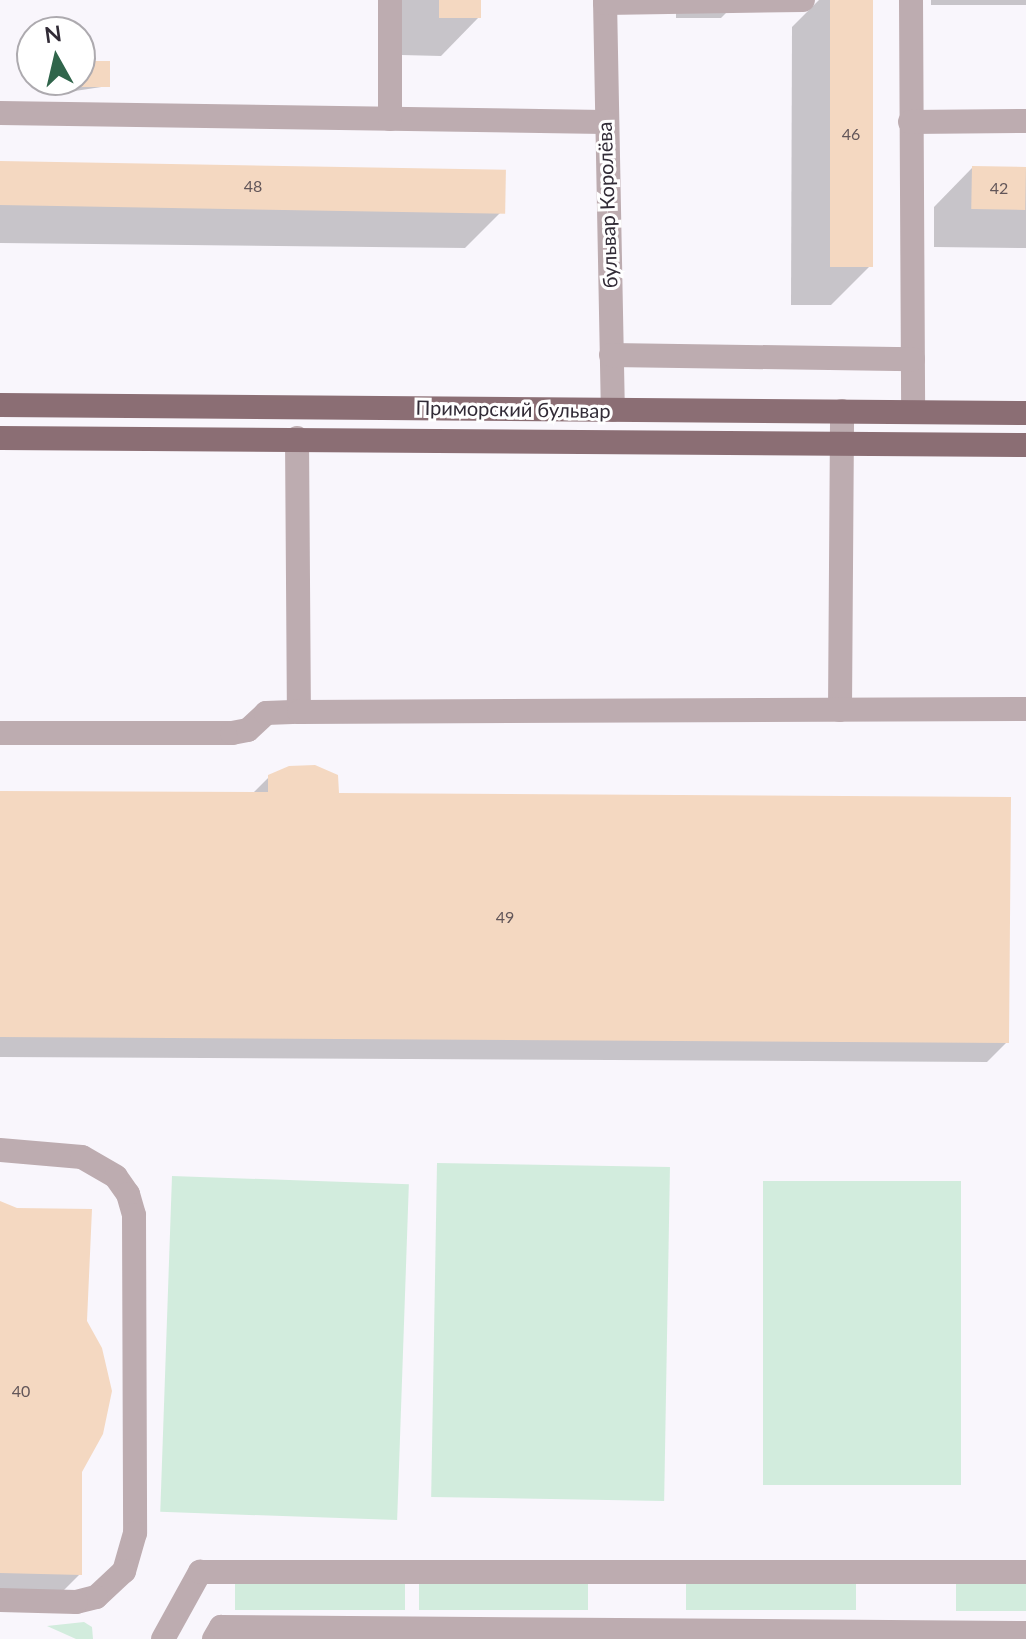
<!DOCTYPE html>
<meta charset="utf-8">
<style>
body{margin:0}
#map{position:relative;width:1026px;height:1639px;overflow:hidden;background:#f9f6fc;font-family:Lato,sans-serif}
div>[style]{position:absolute}
.green>*{inset:0;background:#d2ecdd;transform-origin:0 0}
.shadow>*{inset:0;background:#0003;transform-origin:0 0}
.building>*{inset:0;background:#f4d8c1;transform-origin:0 0}
.minor>*{height:24px;margin:-12px;padding:0 12px;transform-origin:12px;border-radius:12px;background:#bdacb0}
.major>*{height:24px;margin:-12px;padding:0 12px;transform-origin:12px;border-radius:12px;background:#8b6e74}
span{translate:-50% -50%;white-space:nowrap;text-align:center;line-height:1.15;-webkit-text-stroke:6px #fff;paint-order:stroke}
.number-label{font-size:16px;color:#625659}
.number-label span{-webkit-text-stroke-width:0}
.street-label{font-size:20px;color:#312b36}
.north{position:absolute;left:16px;top:16px;width:80px;height:80px;box-sizing:border-box;background:#fff;border:2px solid #adaaaf;border-radius:50%;rotate:352deg;font-size:22px;font-weight:700;line-height:32px;text-align:center;color:#312b36}
.north::after{content:'';display:block;margin:auto;width:28px;height:36px;background:#30654b;clip-path:polygon(50% 0,100% 100%,50% 72%,0 100%)}
</style>
<div id="map">
<div class="green">
<i style="left:437px;top:1163px;width:233px;height:334px;rotate:1deg"></i>
<i style="left:172px;top:1176px;width:237px;height:336px;rotate:2deg"></i>
<i style="left:763px;top:1181px;width:198px;height:304px"></i>
<i style="left:235px;top:1582px;width:170px;height:28px"></i>
<i style="left:419px;top:1582px;width:169px;height:28px"></i>
<i style="left:686px;top:1583px;width:170px;height:27px"></i>
<i style="left:956px;top:1584px;width:70px;height:27px"></i>
<i style="clip-path:polygon(84px 1622px,92px 1627px,93px 1639px,76px 1639px,47px 1626px)"></i>
</div>
<div class="shadow">
<i style="clip-path:polygon(401px 0,479px 0,479px 17px,441px 56px,401px 55px)"></i>
<i style="clip-path:polygon(676px 0,739px 0,721px 18px,676px 18px)"></i>
<i style="clip-path:polygon(819px 0,871px 0,870px 266px,831px 305px,791px 305px,792px 27px)"></i>
<i style="left:931px;top:0;width:95px;height:5px"></i>
<i style="clip-path:polygon(80px 63px,108px 86px,75px 91px)"></i>
<i style="clip-path:polygon(0 163px,503px 210px,465px 248px,0 243px)"></i>
<i style="clip-path:polygon(972px 168px,1026px 169px,1026px 248px,934px 247px,934px 207px)"></i>
<i style="clip-path:polygon(269px 777px,338px 795px,1007px 1042px,987px 1062px,0 1057px,0 793px,252px 794px)"></i>
<i style="clip-path:polygon(0 1205px,80px 1471px,80px 1574px,61px 1593px,0 1592px)"></i>
</div>
<div class="building">
<i style="left:439px;top:0;width:42px;height:18px"></i>
<i style="left:830px;top:0;width:43px;height:267px"></i>
<i style="left:80px;top:61px;width:30px;height:26px"></i>
<i style="left:0;top:161px;width:506px;height:44px;rotate:1deg"></i>
<i style="left:972px;top:166px;width:54px;height:43px;rotate:1deg"></i>
<i style="clip-path:polygon(315px 765px,338px 775px,339px 793px,1011px 797px,1009px 1043px,0 1037px,0 791px,268px 792px,268px 775px,289px 766px)"></i>
<i style="clip-path:polygon(0 1201px,17px 1208px,92px 1209px,87px 1321px,102px 1348px,112px 1391px,103px 1434px,82px 1472px,82px 1575px,0 1573px)"></i>
</div>
<div class="minor">
<i style="left:605px;top:0;width:410px;rotate:88.9deg"></i>
<i style="left:911px;top:0;width:412px;rotate:89.7deg"></i>
<i style="left:605px;top:3px;width:198px;rotate:-0.9deg"></i>
<i style="left:0;top:113px;width:604px;rotate:0.85deg"></i>
<i style="left:390px;top:119px;width:119px;rotate:-90deg"></i>
<i style="left:910px;top:122px;width:116px;rotate:-0.5deg"></i>
<i style="left:611px;top:355px;width:302px;rotate:0.8deg"></i>
<i style="left:297px;top:438px;width:274px;rotate:89.6deg"></i>
<i style="left:840px;top:710px;width:299px;rotate:-89.6deg"></i>
<i style="left:0;top:733px;width:232px"></i>
<i style="left:232px;top:733px;width:16px;rotate:-11deg"></i>
<i style="left:248px;top:730px;width:25px;rotate:-43deg"></i>
<i style="left:266px;top:713px;width:33px;rotate:-2deg"></i>
<i style="left:299px;top:712px;width:727px;rotate:-0.24deg"></i>
<i style="left:0;top:1150px;width:82px;rotate:4.9deg"></i>
<i style="left:82px;top:1157px;width:39px;rotate:30deg"></i>
<i style="left:116px;top:1177px;width:21px;rotate:55deg"></i>
<i style="left:128px;top:1194px;width:22px;rotate:74deg"></i>
<i style="left:134px;top:1215px;width:318px;rotate:89.8deg"></i>
<i style="left:135px;top:1533px;width:40px;rotate:106deg"></i>
<i style="left:124px;top:1571px;width:38px;rotate:137deg"></i>
<i style="left:96px;top:1597px;width:21px;rotate:166deg"></i>
<i style="left:76px;top:1602px;width:76px;rotate:-178.5deg"></i>
<i style="left:163px;top:1639px;width:77px;rotate:-61.1deg"></i>
<i style="left:200px;top:1572px;width:826px"></i>
<i style="left:214px;top:1639px;width:14px;rotate:-60deg"></i>
<i style="left:221px;top:1627px;width:805px;rotate:0.43deg"></i>
</div>
<div class="major">
<i style="left:0;top:405px;width:1026px;rotate:0.45deg"></i>
<i style="left:0;top:438px;width:1026px;rotate:0.39deg"></i>
</div>
<div class="number-label">
<span style="left:851px;top:134px">46</span>
<span style="left:253px;top:186px">48</span>
<span style="left:999px;top:188px">42</span>
<span style="left:505px;top:917px">49</span>
<span style="left:21px;top:1391px">40</span>
</div>
<div class="street-label">
<span style="left:607px;top:205px;rotate:-92deg">бульвар Королёва</span>
<span style="left:513px;top:409px;rotate:1deg">Приморский бульвар</span>
</div>
<div class="north">N</div>
</div>
